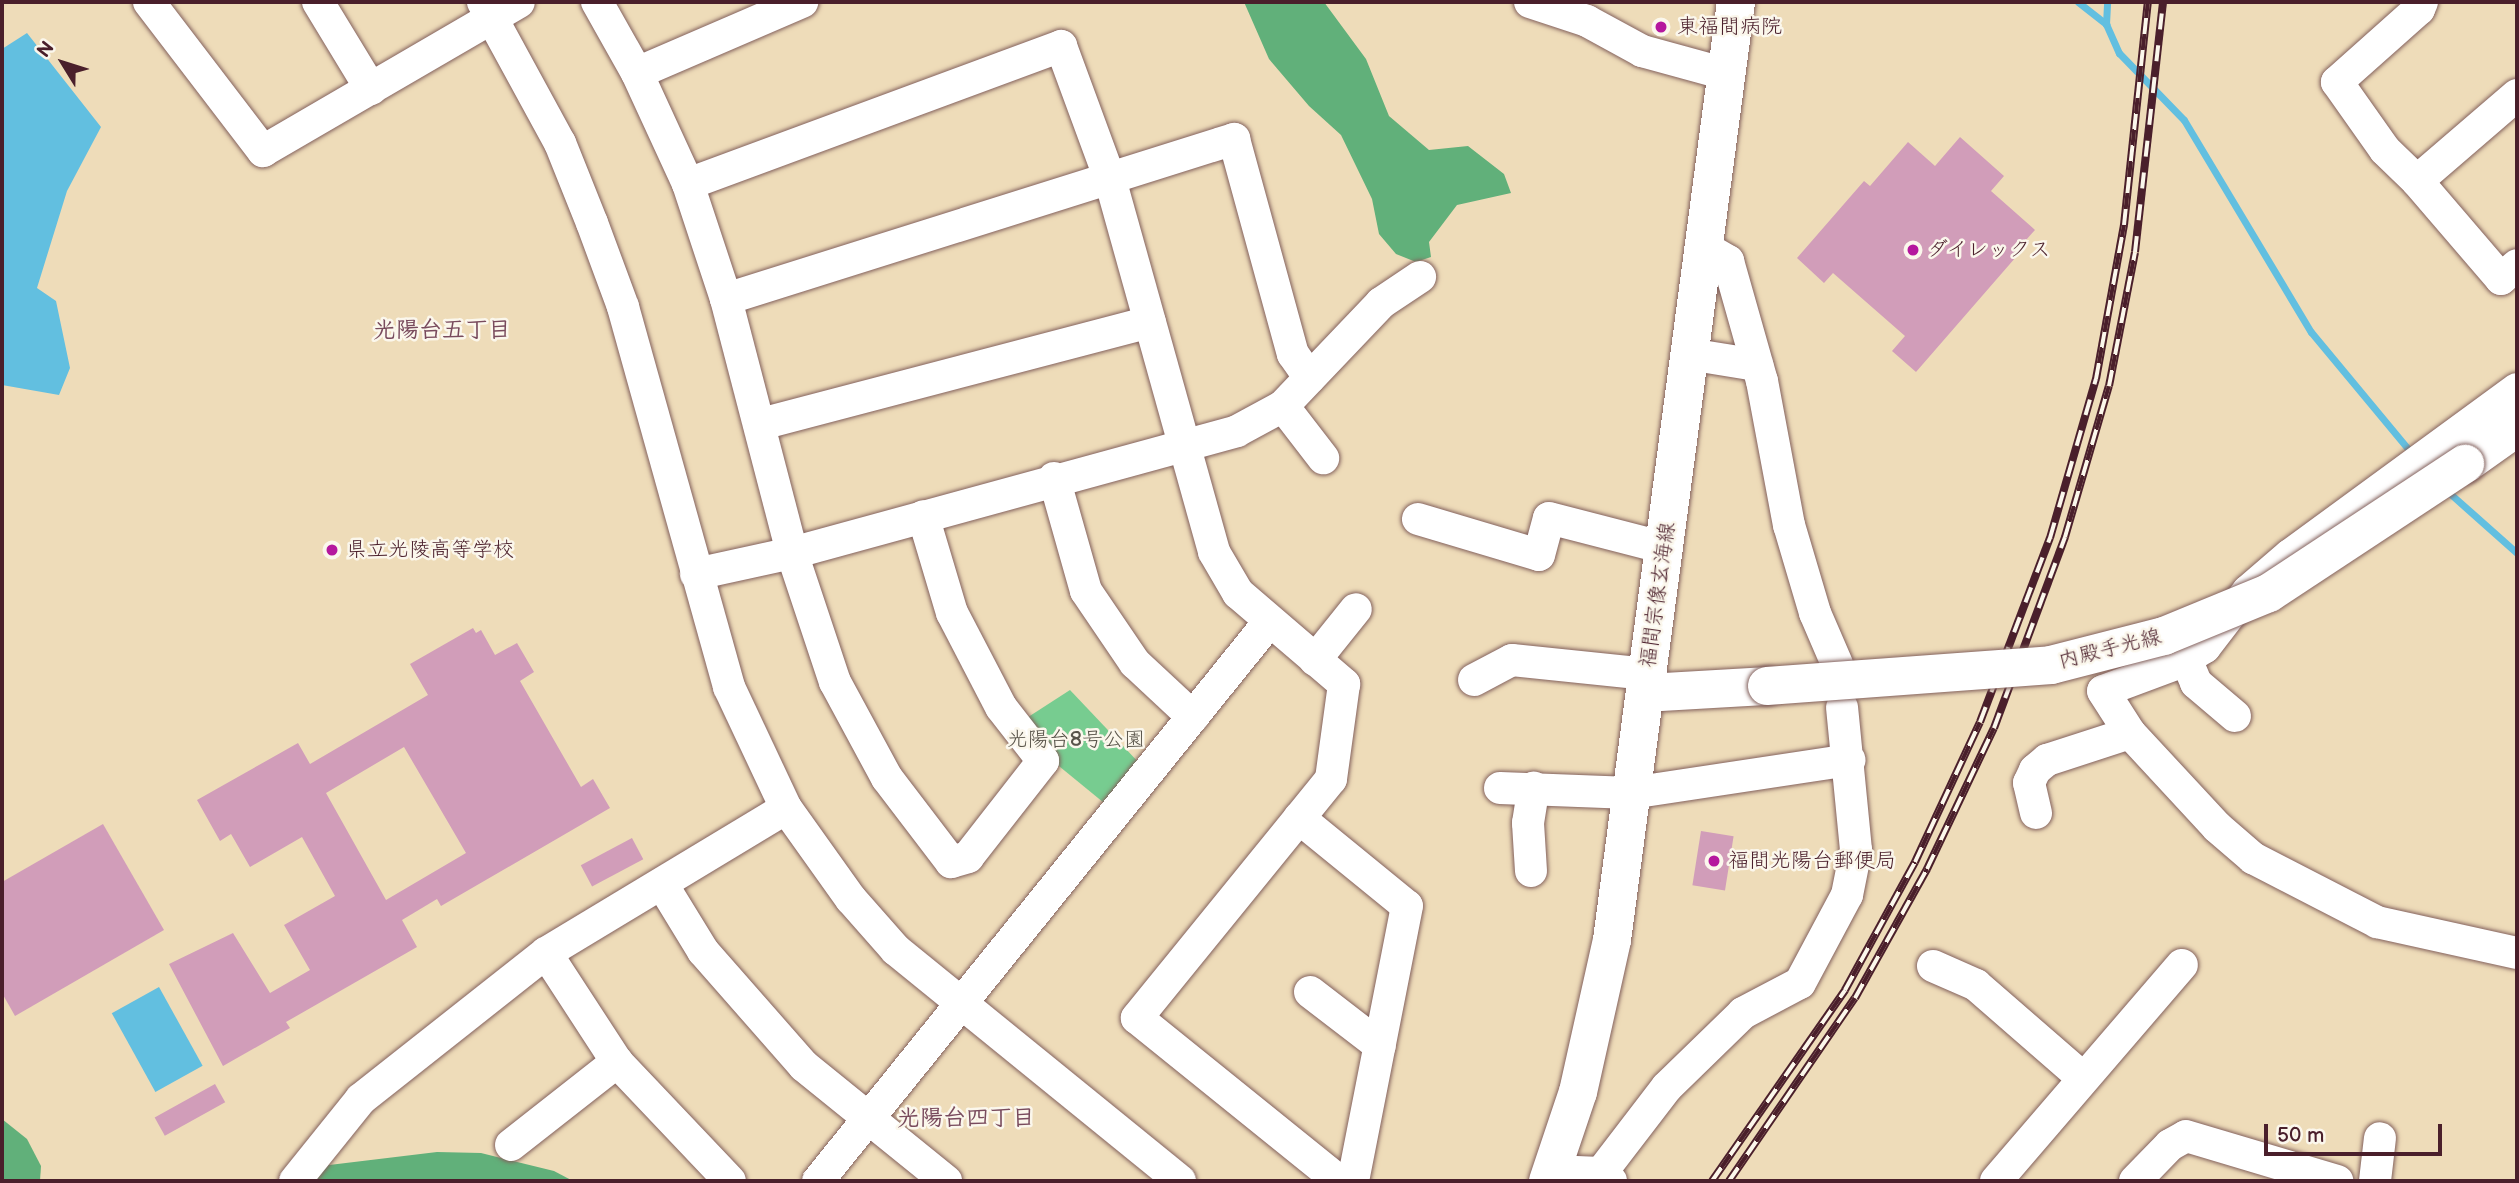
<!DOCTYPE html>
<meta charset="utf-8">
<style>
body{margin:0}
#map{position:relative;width:2519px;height:1183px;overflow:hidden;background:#eedcb9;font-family:"Balsamiq Sans","Klee One",sans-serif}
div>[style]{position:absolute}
.green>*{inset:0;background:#77cc90}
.forest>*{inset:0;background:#61b07a}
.water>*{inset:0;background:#62bfe0;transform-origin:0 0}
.stream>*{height:7px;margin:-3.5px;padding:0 3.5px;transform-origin:3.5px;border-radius:3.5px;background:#62bfe0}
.building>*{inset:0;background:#d19db9;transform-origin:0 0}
.roads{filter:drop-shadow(0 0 2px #83615d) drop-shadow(0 0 2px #83615d)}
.minor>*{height:32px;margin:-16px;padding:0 16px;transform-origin:16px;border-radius:16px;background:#fff}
.major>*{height:38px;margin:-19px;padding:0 19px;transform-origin:19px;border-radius:19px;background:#fff}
.rail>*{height:8px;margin-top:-4px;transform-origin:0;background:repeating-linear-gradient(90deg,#fbf7ec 0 16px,#4a1f2b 0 32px);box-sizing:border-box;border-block:2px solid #4a1f2b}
.bridges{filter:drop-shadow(0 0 2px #83615d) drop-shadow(0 0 2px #83615d)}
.major-bridge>*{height:38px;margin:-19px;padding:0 19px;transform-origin:19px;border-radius:19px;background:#fff}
.dots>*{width:19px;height:19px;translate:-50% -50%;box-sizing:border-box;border:4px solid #fbf7ec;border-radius:50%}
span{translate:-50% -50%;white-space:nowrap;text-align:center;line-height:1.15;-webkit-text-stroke:5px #fbf7ec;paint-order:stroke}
.poi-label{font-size:21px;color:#4a1f2b}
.left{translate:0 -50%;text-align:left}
.street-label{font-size:21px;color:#4a1f2b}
.park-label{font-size:21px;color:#585349}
.neighbourhood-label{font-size:23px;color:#794b5d;font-weight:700}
.frame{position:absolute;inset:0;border:4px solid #4a1f2b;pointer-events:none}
.north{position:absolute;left:28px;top:28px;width:70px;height:70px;-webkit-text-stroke:5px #fbf7ec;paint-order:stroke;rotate:308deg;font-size:19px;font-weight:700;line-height:28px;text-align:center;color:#4a1f2b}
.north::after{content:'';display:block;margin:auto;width:24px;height:32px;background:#4a1f2b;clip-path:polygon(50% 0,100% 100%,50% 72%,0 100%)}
.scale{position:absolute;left:2264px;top:1124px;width:178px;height:32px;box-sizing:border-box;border:4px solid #4a1f2b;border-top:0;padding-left:9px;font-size:21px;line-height:24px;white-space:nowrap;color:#4a1f2b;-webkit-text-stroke:5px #fbf7ec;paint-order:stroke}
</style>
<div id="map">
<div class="green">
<i style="clip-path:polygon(1070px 690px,1142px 766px,1109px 807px,1054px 762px,1022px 721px)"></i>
</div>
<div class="forest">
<i style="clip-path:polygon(1244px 2px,1324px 2px,1366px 59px,1389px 116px,1429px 150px,1468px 146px,1504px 174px,1511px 193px,1457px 205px,1429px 242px,1431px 257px,1416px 262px,1396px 254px,1379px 234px,1372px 199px,1341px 135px,1309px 106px,1269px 59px)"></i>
<i style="clip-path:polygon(2px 1119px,27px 1139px,41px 1166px,40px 1181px,2px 1181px)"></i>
<i style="clip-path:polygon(437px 1152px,481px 1153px,554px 1171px,573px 1181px,312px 1181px,321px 1166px)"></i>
</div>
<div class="water">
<i style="clip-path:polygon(27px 33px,101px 127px,67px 191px,37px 288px,56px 301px,70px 368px,59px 395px,2px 385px,2px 49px)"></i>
<i style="left:159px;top:987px;width:90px;height:54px;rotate:61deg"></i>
</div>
<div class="stream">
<i style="left:2078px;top:2px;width:36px;rotate:38deg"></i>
<i style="left:2106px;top:24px;width:32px;rotate:66deg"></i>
<i style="left:2119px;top:53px;width:93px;rotate:45.9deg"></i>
<i style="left:2184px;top:120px;width:247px;rotate:59.1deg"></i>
<i style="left:2311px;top:332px;width:161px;rotate:50.3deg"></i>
<i style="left:2106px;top:24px;width:22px;rotate:-87deg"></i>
<i style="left:2446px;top:490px;width:95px;rotate:41.6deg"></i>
</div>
<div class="building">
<i style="clip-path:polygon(1960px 137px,2004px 176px,1991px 191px,2035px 230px,2026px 240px,2029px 242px,1916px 372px,1892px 351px,1905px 336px,1833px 273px,1824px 283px,1797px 258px,1864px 181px,1870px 186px,1908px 142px,1935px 166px)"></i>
<i style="clip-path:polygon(evenodd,473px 628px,476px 633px,481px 630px,495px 655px,517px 643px,534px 672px,520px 681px,581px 787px,593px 779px,610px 808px,441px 906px,437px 899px,402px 920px,417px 947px,286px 1022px,290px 1028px,223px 1066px,169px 964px,233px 933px,270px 993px,310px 970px,284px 925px,335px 896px,302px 837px,250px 867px,231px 834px,220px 841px,197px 800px,298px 743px,310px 764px,428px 695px,410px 664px,473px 628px,404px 747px,466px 853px,386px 900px,326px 793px,404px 747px)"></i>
<i style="clip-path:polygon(103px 824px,164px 930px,15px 1016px,2px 993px,2px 882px)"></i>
<i style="left:1701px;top:831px;width:33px;height:55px;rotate:9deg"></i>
<i style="left:632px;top:838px;width:24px;height:58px;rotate:62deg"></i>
<i style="left:215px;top:1084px;width:21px;height:69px;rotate:61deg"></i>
</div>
<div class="roads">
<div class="minor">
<i style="left:149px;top:2px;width:188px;rotate:52.6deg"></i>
<i style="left:263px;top:151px;width:296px;rotate:-30.2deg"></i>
<i style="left:318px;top:2px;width:102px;rotate:58.7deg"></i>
<i style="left:483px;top:2px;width:161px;rotate:61.4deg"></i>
<i style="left:560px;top:143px;width:86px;rotate:68.2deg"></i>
<i style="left:592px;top:223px;width:90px;rotate:69.7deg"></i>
<i style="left:623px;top:307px;width:395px;rotate:74.4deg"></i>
<i style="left:729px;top:687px;width:134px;rotate:64.8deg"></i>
<i style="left:786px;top:808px;width:112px;rotate:54.5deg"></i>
<i style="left:851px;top:899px;width:68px;rotate:48.6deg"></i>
<i style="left:896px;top:950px;width:366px;rotate:39.1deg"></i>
<i style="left:597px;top:2px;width:81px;rotate:60.6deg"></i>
<i style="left:637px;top:73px;width:122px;rotate:65.3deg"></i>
<i style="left:688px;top:184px;width:121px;rotate:71.7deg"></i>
<i style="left:726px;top:299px;width:262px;rotate:75.4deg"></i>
<i style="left:792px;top:553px;width:136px;rotate:71.6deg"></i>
<i style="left:835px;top:682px;width:109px;rotate:61.6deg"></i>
<i style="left:887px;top:778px;width:106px;rotate:52.7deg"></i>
<i style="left:951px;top:862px;width:18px;rotate:-16deg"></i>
<i style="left:968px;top:857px;width:122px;rotate:-52deg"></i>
<i style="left:1043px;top:761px;width:68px;rotate:-127.9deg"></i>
<i style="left:1001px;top:707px;width:106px;rotate:-117.5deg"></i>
<i style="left:952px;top:613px;width:101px;rotate:-106.6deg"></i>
<i style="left:1530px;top:2px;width:60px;rotate:18.4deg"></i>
<i style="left:1587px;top:21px;width:63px;rotate:28.6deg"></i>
<i style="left:1642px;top:51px;width:87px;rotate:15.3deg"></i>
<i style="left:2422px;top:2px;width:8px;rotate:113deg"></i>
<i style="left:2419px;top:9px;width:110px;rotate:138.3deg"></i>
<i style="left:2337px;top:82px;width:83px;rotate:54.8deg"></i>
<i style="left:2385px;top:150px;width:45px;rotate:44.1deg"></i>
<i style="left:2417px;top:181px;width:129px;rotate:49.4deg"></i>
<i style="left:2501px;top:279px;width:21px;rotate:-41deg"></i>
<i style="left:637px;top:73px;width:180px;rotate:-23.3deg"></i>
<i style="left:2417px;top:181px;width:132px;rotate:-40.7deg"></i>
<i style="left:688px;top:184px;width:398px;rotate:-20.3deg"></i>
<i style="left:1061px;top:46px;width:142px;rotate:69.8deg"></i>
<i style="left:1110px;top:179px;width:387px;rotate:74.4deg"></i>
<i style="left:1214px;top:552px;width:48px;rotate:59.7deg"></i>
<i style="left:1238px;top:593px;width:140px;rotate:40.6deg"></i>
<i style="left:1344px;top:684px;width:96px;rotate:97.8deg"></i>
<i style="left:1331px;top:779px;width:308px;rotate:129.1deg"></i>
<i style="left:1137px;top:1018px;width:260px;rotate:38.9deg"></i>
<i style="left:1704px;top:247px;width:28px;rotate:30deg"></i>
<i style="left:1728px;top:261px;width:125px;rotate:74.2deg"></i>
<i style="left:1762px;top:381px;width:147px;rotate:79.4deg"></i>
<i style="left:1789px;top:525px;width:92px;rotate:73.5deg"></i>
<i style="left:1815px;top:613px;width:56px;rotate:66.7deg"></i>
<i style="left:726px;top:299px;width:533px;rotate:-17.48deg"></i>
<i style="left:1234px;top:139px;width:223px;rotate:74.7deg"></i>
<i style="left:1293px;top:354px;width:29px;rotate:55deg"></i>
<i style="left:1689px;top:354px;width:69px;rotate:9.2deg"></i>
<i style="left:2517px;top:389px;width:281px;rotate:143.8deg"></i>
<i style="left:2290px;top:555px;width:55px;rotate:139.4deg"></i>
<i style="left:2248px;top:591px;width:71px;rotate:127.5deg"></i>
<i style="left:2205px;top:647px;width:28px;rotate:148deg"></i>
<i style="left:2181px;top:662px;width:83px;rotate:159.6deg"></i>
<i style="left:2103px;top:691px;width:50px;rotate:57.3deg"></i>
<i style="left:2130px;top:733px;width:128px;rotate:47.2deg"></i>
<i style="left:2217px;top:827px;width:48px;rotate:40.7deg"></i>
<i style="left:2253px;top:858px;width:140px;rotate:27.3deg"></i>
<i style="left:2377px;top:922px;width:143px;rotate:12.5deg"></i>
<i style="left:1283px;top:406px;width:66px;rotate:52.4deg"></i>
<i style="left:761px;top:424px;width:402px;rotate:-14.7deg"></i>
<i style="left:1054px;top:478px;width:117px;rotate:74.2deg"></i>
<i style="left:1086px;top:591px;width:87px;rotate:55.8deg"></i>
<i style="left:1135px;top:663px;width:79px;rotate:43deg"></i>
<i style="left:1418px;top:519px;width:126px;rotate:16.6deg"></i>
<i style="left:1539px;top:555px;width:38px;rotate:-75deg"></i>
<i style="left:1549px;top:518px;width:120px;rotate:14.5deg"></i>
<i style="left:696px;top:574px;width:98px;rotate:-12.3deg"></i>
<i style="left:792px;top:553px;width:461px;rotate:-15.3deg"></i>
<i style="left:1237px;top:431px;width:52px;rotate:-28.5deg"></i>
<i style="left:1283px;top:406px;width:142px;rotate:-46.4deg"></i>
<i style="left:1381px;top:303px;width:47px;rotate:-33.7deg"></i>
<i style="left:2186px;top:659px;width:26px;rotate:67deg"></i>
<i style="left:2196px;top:683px;width:51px;rotate:40.2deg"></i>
<i style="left:1315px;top:660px;width:65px;rotate:-51.2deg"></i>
<i style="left:1474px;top:680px;width:43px;rotate:-27.8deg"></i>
<i style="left:1512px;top:660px;width:136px;rotate:5.9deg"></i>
<i style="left:1500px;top:788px;width:131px;rotate:2.2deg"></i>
<i style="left:1631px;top:793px;width:221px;rotate:-8.6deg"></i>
<i style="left:2036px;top:813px;width:31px;rotate:-103deg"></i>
<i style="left:2029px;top:783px;width:14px;rotate:-65deg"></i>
<i style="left:2035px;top:770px;width:16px;rotate:-40deg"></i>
<i style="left:2047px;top:760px;width:87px;rotate:-18deg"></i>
<i style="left:1299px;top:818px;width:139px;rotate:39.2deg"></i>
<i style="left:1407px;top:906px;width:280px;rotate:101.1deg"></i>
<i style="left:1531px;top:871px;width:48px;rotate:-93.6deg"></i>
<i style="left:1528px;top:823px;width:36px;rotate:-81deg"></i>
<i style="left:662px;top:884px;width:79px;rotate:58.5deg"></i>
<i style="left:703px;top:951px;width:153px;rotate:48.7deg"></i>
<i style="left:804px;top:1066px;width:183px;rotate:39deg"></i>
<i style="left:546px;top:953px;width:130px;rotate:56.9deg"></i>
<i style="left:617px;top:1062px;width:164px;rotate:46.5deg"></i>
<i style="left:1933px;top:966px;width:47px;rotate:23.8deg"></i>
<i style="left:1976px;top:985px;width:140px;rotate:41deg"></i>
<i style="left:1310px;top:992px;width:88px;rotate:37.6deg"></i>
<i style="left:511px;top:1145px;width:135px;rotate:-38.1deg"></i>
<i style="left:1552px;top:1171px;width:49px;rotate:2.3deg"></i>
<i style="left:1601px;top:1173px;width:13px;rotate:39deg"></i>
<i style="left:1601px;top:1173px;width:108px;rotate:-52.5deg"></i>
<i style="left:1667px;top:1087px;width:106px;rotate:-44.2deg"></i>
<i style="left:1743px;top:1013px;width:64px;rotate:-27.8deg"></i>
<i style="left:1800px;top:983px;width:100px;rotate:-61.9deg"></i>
<i style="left:1847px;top:895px;width:46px;rotate:-78.7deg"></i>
<i style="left:1856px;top:850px;width:143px;rotate:-95.6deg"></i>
<i style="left:295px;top:1181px;width:105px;rotate:-51.2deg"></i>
<i style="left:361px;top:1099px;width:236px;rotate:-38.3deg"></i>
<i style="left:546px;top:953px;width:280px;rotate:-31.1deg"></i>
<i style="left:818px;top:1181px;width:718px;rotate:-51.1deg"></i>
<i style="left:1996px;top:1181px;width:285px;rotate:-49.3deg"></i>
<i style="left:2135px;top:1181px;width:50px;rotate:-45.8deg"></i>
<i style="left:2170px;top:1145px;width:18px;rotate:-29deg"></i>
<i style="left:2186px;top:1136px;width:158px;rotate:16.6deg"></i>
<i style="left:2375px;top:1181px;width:43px;rotate:-83.4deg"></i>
</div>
<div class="major">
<i style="left:2465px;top:464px;width:64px;rotate:-35.4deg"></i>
<i style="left:1645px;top:693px;width:122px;rotate:-3.3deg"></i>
<i style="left:1548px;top:1181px;width:94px;rotate:-71.4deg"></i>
<i style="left:1578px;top:1092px;width:156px;rotate:-77.4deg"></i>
<i style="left:1612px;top:940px;width:946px;rotate:-82.47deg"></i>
</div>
</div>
<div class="rail">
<i style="left:1712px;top:1181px;width:233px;rotate:-55.1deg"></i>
<i style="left:1845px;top:990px;width:146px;rotate:-61.3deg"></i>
<i style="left:1915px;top:862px;width:154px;rotate:-65.1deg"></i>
<i style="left:1980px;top:722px;width:197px;rotate:-69.2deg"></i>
<i style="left:2050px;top:538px;width:166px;rotate:-73.9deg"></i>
<i style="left:2096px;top:379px;width:157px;rotate:-79.7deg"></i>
<i style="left:2124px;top:225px;width:224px;rotate:-83.9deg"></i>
<i style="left:1729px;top:1181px;width:222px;rotate:-55.5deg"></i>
<i style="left:1855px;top:998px;width:148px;rotate:-60.8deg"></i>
<i style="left:1927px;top:869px;width:156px;rotate:-64.6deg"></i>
<i style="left:1994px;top:728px;width:204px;rotate:-69.6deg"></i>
<i style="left:2065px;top:537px;width:157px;rotate:-73.8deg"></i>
<i style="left:2109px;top:386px;width:136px;rotate:-79deg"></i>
<i style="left:2135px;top:252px;width:252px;rotate:-83.6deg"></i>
</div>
<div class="bridges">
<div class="major-bridge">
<i style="left:1767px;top:686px;width:285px;rotate:-4.2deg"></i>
<i style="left:2051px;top:665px;width:117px;rotate:-14.4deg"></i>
<i style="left:2164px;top:636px;width:113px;rotate:-22.3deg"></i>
<i style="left:2269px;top:593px;width:235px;rotate:-33.4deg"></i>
</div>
</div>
<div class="dots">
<i style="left:1661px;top:27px;background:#b5179e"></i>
<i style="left:1913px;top:250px;background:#b5179e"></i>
<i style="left:332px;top:550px;background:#b5179e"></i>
<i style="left:1714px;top:861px;background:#b5179e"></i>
</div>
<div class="poi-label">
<span class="left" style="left:1677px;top:27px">東福間病院</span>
<span class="left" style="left:1927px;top:250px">ダイレックス</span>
<span class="left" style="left:346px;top:550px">県立光陵高等学校</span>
<span class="left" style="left:1728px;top:861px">福間光陽台郵便局</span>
</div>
<div class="street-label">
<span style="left:1658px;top:595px;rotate:-82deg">福間宗像玄海線</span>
<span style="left:2110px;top:649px;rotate:-14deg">内殿手光線</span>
</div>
<div class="park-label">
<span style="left:1076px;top:740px">光陽台8号公園</span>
</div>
<div class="neighbourhood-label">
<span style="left:442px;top:330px">光陽台五丁目</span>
<span style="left:966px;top:1118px">光陽台四丁目</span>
</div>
<div class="frame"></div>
<div class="north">N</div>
<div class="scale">50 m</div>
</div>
